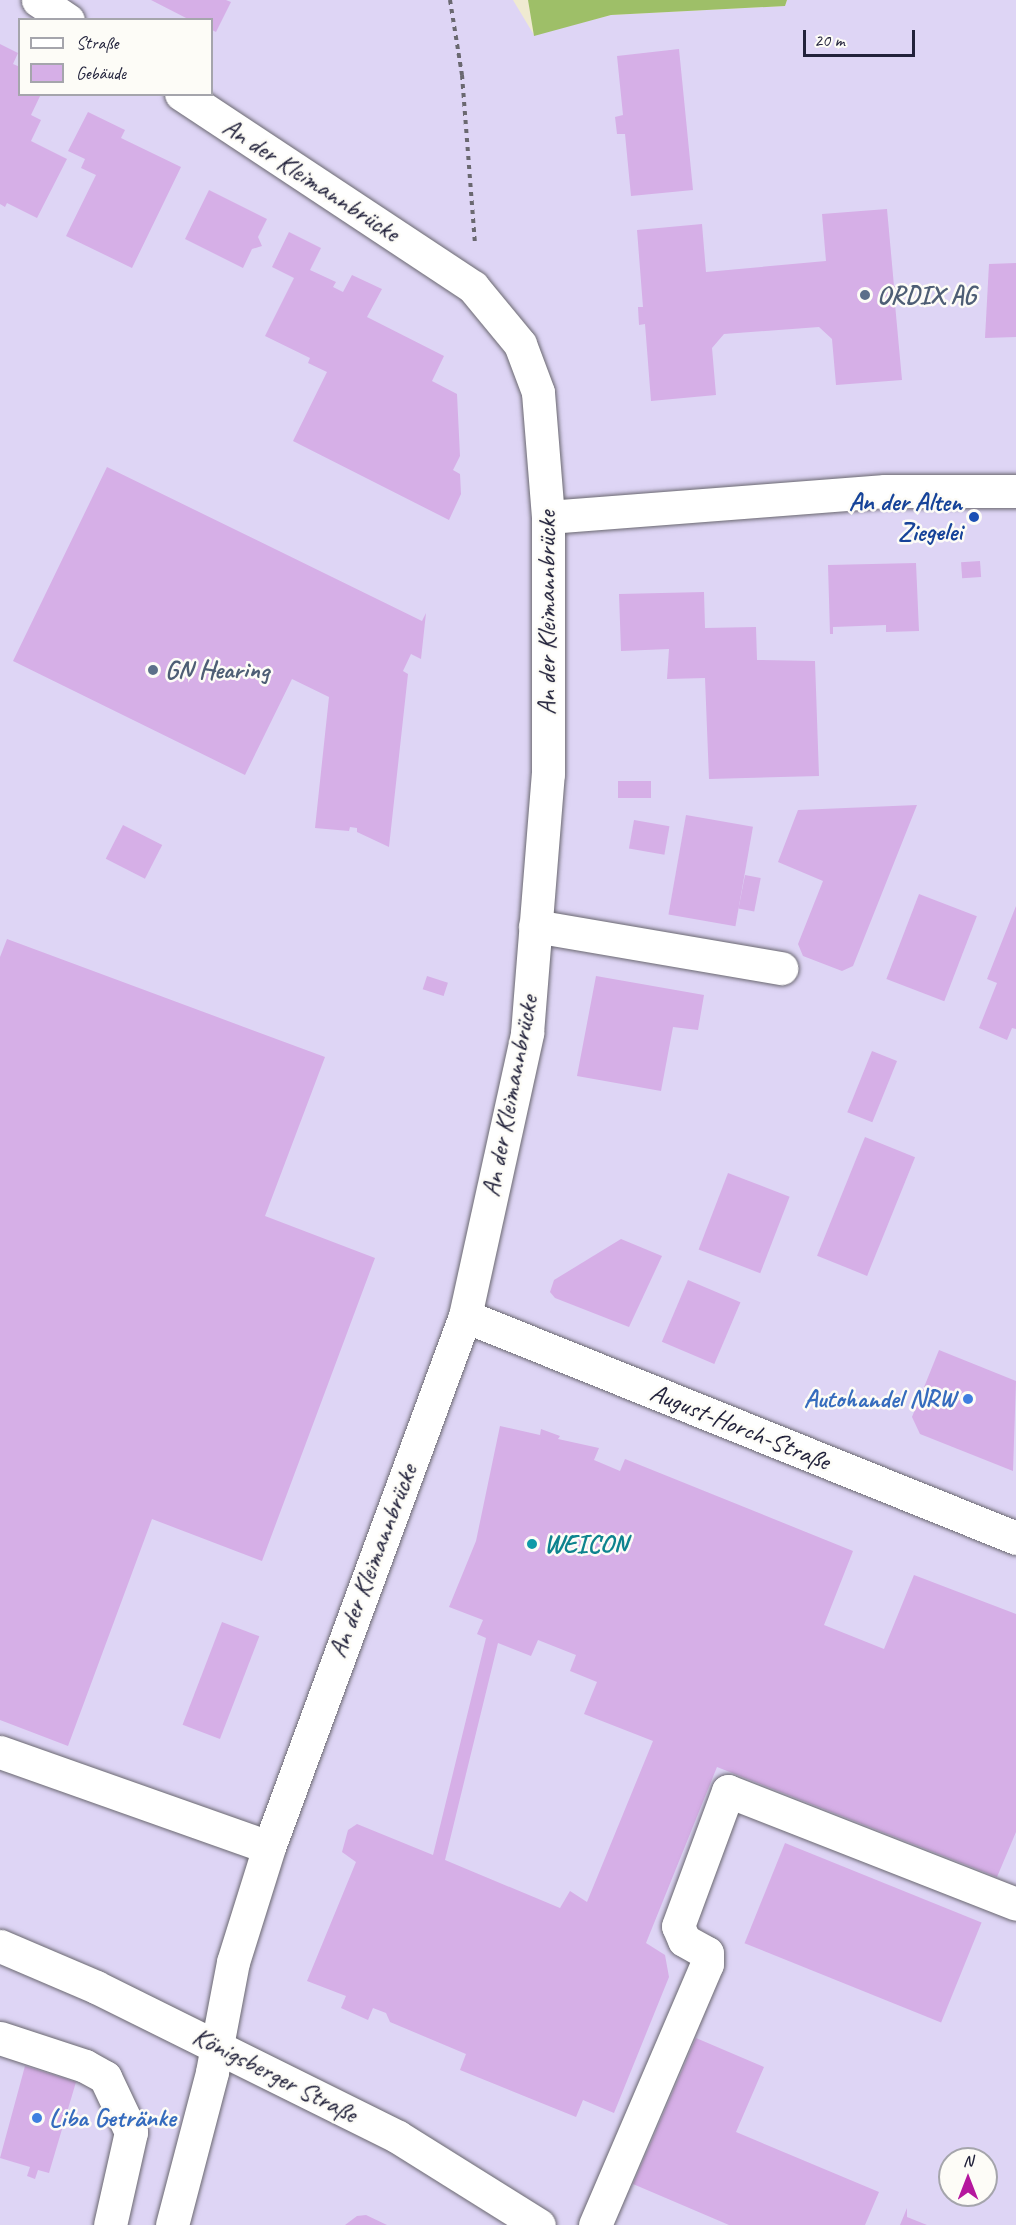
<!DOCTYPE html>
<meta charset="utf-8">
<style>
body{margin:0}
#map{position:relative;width:1016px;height:2225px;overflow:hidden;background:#efead1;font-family:Caveat,sans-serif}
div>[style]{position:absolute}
.built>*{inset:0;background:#ded5f5}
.green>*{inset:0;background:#9ebf68}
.building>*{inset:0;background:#d6afe7;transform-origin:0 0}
.path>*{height:4px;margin-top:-2px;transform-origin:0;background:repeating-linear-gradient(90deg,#6a6870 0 4.5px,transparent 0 9px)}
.roads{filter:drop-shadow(0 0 2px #6a6870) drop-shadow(0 0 2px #6a6870)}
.minor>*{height:33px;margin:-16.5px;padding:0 16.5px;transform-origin:16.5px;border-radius:16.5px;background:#fff}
.dots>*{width:16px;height:16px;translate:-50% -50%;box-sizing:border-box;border:3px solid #fdfcf7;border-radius:50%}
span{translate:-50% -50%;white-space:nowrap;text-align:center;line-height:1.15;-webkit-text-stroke:5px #fdfcf7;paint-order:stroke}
.street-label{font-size:26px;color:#22223b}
.service-label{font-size:26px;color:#4e5e75;font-weight:700}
.left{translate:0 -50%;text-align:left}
.transit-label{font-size:26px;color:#164399;font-weight:700}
.right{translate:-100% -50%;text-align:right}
.shop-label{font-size:26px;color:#366cbe;font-weight:700}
.culture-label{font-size:26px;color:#0d838f;font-weight:700}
.legend{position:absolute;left:18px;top:18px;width:195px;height:78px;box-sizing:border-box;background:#fdfcf7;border:2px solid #a5a5ac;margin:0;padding:8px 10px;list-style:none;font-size:18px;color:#22223b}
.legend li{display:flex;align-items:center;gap:12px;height:30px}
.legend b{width:30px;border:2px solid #a5a5ac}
.north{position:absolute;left:938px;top:2147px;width:60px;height:60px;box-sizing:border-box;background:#fdfcf7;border:2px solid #a5a5ac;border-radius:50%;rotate:0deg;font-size:16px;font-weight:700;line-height:24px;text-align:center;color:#22223b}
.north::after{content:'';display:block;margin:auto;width:21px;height:27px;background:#b5179e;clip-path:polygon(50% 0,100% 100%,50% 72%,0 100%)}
.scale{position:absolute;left:803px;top:30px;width:112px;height:27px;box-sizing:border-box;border:3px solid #22223b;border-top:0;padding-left:8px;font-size:18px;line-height:21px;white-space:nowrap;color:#22223b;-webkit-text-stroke:4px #fdfcf7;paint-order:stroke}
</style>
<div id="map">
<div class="built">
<i style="clip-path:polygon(evenodd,0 0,513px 0,534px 35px,611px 15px,785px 6px,787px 0,1016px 0,1016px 2225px,0 2225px,0 0,20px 20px,212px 20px,212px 94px,20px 94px,20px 20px,0 0,950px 2159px,986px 2159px,986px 2195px,950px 2195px,950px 2159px)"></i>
</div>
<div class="green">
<i style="clip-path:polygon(528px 0,787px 0,785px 6px,611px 15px,534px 36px)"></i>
</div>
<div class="building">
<i style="clip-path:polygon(151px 0,226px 0,231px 2px,216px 32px,212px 30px,212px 20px,190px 20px)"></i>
<i style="clip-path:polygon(0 44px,18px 53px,13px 64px,20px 67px,20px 94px,41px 94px,31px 115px,41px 120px,31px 141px,67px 159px,37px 218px,7px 203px,5px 207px,0 204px)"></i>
<i style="clip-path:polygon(679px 49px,693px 190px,631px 196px,625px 134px,617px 134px,615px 117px,623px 115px,617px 56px)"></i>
<i style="clip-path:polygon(88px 112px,125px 130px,121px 138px,181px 167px,132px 268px,66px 236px,96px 175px,81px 168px,85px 159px,68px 151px)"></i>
<i style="clip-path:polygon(209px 190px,267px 219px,258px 237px,262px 246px,252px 249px,243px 268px,185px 239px)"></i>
<i style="clip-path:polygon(887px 209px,894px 286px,900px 285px,901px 304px,895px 304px,902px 380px,836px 385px,832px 339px,819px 327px,724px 334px,712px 348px,716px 395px,651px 401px,645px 324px,639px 325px,638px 307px,643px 307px,637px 230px,702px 224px,706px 272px,826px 261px,822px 214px)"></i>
<i style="clip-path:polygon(289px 232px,321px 248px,310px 270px,336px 282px,333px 287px,343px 292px,352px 275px,382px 289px,367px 317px,444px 356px,432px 381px,457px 394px,460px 456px,453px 470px,460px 474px,461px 494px,449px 520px,293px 441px,327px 372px,308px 363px,310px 358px,265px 336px,294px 278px,272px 267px)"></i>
<i style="clip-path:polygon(1016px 263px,1016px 337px,985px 338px,989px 264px)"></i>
<i style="clip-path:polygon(107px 467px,422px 621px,426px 613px,421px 659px,411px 654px,403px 671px,408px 674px,389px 847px,357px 832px,357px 828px,350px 827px,349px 831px,315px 828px,329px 697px,292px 679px,245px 775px,13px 661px)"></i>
<i style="left:980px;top:561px;width:16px;height:19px;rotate:86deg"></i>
<i style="clip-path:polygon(916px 563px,919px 631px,886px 632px,886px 625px,833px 627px,833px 634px,830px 634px,828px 565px)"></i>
<i style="clip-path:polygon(704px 592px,705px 628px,756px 627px,757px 660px,815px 661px,819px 776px,709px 779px,705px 678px,667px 679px,669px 649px,621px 651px,619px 594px)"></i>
<i style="left:651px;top:781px;width:17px;height:33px;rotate:90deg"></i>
<i style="clip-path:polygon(917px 805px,853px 966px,842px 971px,803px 956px,798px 944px,823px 881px,778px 862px,798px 810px)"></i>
<i style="left:686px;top:815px;width:68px;height:101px;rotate:10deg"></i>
<i style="left:634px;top:820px;width:36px;height:29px;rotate:10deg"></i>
<i style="left:123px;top:825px;width:44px;height:38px;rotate:27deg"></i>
<i style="left:745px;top:875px;width:16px;height:34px;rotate:11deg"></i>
<i style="left:919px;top:894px;width:62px;height:91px;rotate:21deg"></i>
<i style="clip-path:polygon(1016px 906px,1016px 1029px,1012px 1028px,1007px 1040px,979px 1028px,997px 983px,987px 979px)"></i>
<i style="clip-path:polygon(7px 939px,325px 1057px,265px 1216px,375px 1258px,262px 1561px,152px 1519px,68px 1746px,0 1720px,0 957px)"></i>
<i style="left:427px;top:976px;width:22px;height:14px;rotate:18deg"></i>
<i style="clip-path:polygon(596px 976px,704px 995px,698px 1030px,673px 1027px,661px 1091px,577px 1076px)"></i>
<i style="left:872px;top:1051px;width:27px;height:66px;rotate:22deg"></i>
<i style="left:865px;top:1137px;width:54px;height:128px;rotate:22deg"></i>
<i style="left:728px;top:1173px;width:66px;height:82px;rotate:21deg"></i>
<i style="clip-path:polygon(621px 1239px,662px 1256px,629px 1327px,555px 1298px,550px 1292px,554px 1280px)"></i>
<i style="left:688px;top:1280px;width:57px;height:67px;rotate:23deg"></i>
<i style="clip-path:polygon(939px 1350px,1016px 1381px,1013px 1471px,920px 1434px,912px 1417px)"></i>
<i style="clip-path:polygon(evenodd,500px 1426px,540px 1435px,541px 1429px,560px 1436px,558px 1439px,599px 1448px,594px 1460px,620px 1471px,625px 1459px,853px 1551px,824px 1625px,884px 1649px,914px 1575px,1016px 1614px,1016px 1832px,997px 1877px,717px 1767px,646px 1943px,665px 1955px,669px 1977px,614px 2113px,583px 2100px,576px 2117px,460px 2070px,466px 2054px,390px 2022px,386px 2013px,373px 2008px,368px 2020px,341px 2008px,346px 1996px,307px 1981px,356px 1862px,342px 1852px,348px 1830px,357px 1824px,433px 1855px,486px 1638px,477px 1634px,483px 1620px,449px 1607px,476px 1541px,500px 1426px,538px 1640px,576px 1655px,570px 1671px,597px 1682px,584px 1714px,653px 1741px,587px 1902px,570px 1891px,560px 1908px,445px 1860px,498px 1643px,531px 1656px,538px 1640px)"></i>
<i style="left:222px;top:1622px;width:40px;height:110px;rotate:21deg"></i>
<i style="left:785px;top:1843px;width:212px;height:108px;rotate:22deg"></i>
<i style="clip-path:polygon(696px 2038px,764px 2067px,736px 2132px,879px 2192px,865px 2225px,729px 2225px,633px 2184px)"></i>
<i style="clip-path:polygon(25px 2066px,76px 2082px,49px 2173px,38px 2170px,35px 2179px,27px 2176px,30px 2167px,0 2158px)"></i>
<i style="clip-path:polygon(907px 2208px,907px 2217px,927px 2225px,900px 2225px)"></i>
<i style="clip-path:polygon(366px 2215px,387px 2225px,345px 2225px,357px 2216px)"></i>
</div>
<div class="path">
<i style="left:450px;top:0;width:76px;rotate:80.9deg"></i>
<i style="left:462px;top:75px;width:170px;rotate:85.6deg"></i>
</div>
<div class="roads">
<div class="minor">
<i style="left:38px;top:0;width:36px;rotate:34deg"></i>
<i style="left:548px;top:517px;width:338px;rotate:-4.4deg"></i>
<i style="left:885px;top:491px;width:131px"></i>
<i style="left:535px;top:926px;width:250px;rotate:9.7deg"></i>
<i style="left:465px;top:1316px;width:594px;rotate:21.94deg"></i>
<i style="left:0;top:1752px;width:285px;rotate:19.5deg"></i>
<i style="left:0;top:1946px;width:104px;rotate:23.1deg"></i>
<i style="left:96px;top:1987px;width:337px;rotate:26.4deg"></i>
<i style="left:398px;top:2137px;width:166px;rotate:32deg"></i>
<i style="left:0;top:2038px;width:89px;rotate:18.2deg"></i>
<i style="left:85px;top:2066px;width:23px;rotate:29deg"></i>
<i style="left:105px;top:2077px;width:61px;rotate:64.7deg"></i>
<i style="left:131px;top:2132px;width:95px;rotate:102.7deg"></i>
<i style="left:172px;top:2225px;width:158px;rotate:-75.3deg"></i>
<i style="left:212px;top:2072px;width:112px;rotate:-79.2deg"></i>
<i style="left:233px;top:1962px;width:121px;rotate:-72.6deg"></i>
<i style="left:269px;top:1847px;width:566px;rotate:-69.74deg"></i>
<i style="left:465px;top:1316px;width:290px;rotate:-77.6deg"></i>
<i style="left:527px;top:1033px;width:260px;rotate:-85.4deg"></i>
<i style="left:548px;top:774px;width:257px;rotate:-90deg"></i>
<i style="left:548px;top:517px;width:125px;rotate:-94.6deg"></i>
<i style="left:538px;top:392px;width:51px;rotate:-110.6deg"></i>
<i style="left:520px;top:344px;width:74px;rotate:-129.5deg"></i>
<i style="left:473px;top:287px;width:350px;rotate:-146.5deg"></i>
<i style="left:595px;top:2225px;width:284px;rotate:-66.8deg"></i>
<i style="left:707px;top:1964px;width:11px;rotate:-90deg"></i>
<i style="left:707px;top:1953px;width:26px;rotate:-151deg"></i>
<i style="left:684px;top:1940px;width:15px;rotate:-113deg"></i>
<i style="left:678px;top:1926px;width:144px;rotate:-69.7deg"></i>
<i style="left:728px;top:1791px;width:309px;rotate:21.4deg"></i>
</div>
</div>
<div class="dots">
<i style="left:865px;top:295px;background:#5c6f8a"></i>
<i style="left:974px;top:517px;background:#1a4fb4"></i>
<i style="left:153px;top:670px;background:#5c6f8a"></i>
<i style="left:968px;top:1399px;background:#3f7fe0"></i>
<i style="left:532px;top:1544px;background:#0f9aa8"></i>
<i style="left:37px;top:2118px;background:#3f7fe0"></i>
</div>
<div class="street-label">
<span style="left:311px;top:180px;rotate:33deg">An der Kleimannbrücke</span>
<span style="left:547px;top:613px;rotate:-90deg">An der Kleimannbrücke</span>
<span style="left:510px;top:1096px;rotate:-79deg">An der Kleimannbrücke</span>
<span style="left:740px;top:1427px;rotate:22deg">August-Horch-Straße</span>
<span style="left:373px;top:1561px;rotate:-69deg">An der Kleimannbrücke</span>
<span style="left:275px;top:2075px;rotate:27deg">Königsberger Straße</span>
</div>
<div class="service-label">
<span class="left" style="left:877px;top:295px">ORDIX AG</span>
<span class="left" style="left:165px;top:670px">GN Hearing</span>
</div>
<div class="transit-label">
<span class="right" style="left:962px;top:517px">An der Alten<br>Ziegelei</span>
</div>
<div class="shop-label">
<span class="right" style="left:956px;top:1399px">Autohandel NRW</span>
<span class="left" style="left:49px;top:2118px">Liba Getränke</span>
</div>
<div class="culture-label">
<span class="left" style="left:544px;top:1544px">WEICON</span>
</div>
<ul class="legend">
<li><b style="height:8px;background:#fff"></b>Straße</li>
<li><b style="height:16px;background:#d6afe7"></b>Gebäude</li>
</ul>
<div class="north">N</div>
<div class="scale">20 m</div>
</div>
